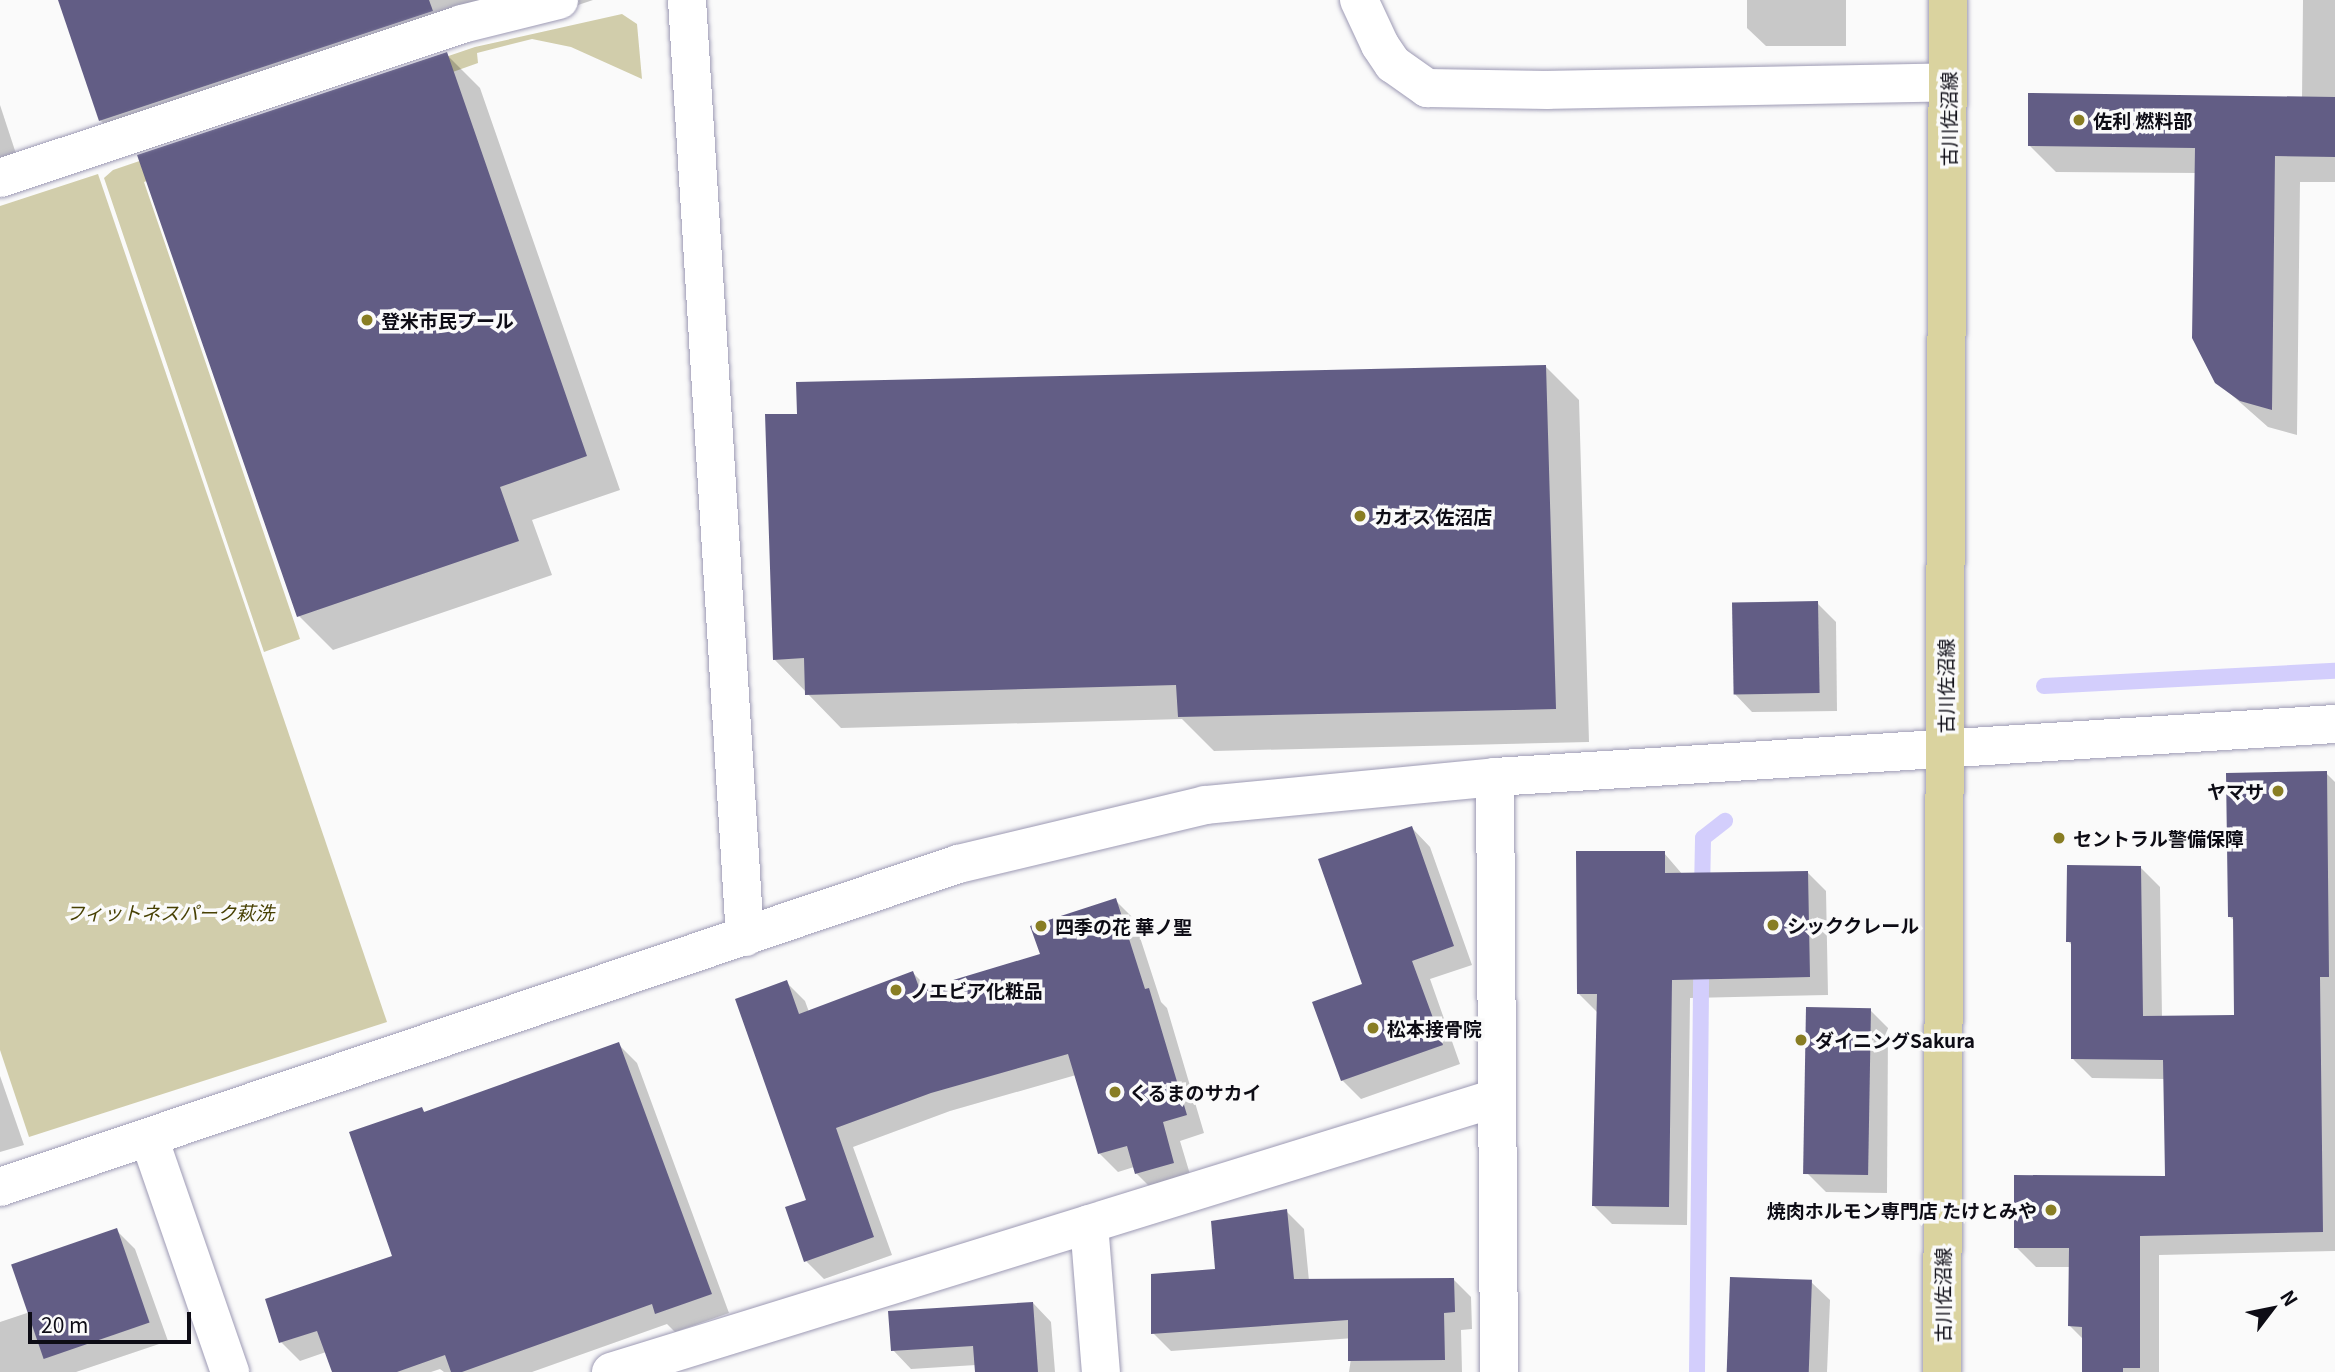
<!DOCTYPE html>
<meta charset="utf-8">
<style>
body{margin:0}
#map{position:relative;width:2335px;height:1372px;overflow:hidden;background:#fafafa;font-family:Georgia,"Noto Sans JP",serif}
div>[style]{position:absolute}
.green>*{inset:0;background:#d1cdab}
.shadow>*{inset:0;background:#0003}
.stream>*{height:16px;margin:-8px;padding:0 8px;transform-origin:8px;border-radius:8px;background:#d3cefc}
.building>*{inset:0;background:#625d85;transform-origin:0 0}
.roads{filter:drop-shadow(0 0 2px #9d9ab4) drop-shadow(0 0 2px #9d9ab4)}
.minor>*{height:38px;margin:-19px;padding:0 19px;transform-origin:19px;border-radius:19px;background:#fff}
.major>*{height:38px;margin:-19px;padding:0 19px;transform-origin:19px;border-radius:19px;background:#dad39f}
.dots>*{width:19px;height:19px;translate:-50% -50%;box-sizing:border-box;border:4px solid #fafafa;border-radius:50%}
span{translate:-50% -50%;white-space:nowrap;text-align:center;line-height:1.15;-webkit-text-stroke:7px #fafafa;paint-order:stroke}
.street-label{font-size:19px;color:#0d0c15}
.poi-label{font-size:19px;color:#0d0c15;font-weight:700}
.left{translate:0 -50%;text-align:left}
.right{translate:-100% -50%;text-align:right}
.park-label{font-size:19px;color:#474003;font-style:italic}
.north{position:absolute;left:2237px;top:1274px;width:70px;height:70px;-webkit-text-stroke:5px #fafafa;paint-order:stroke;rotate:58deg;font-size:19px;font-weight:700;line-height:28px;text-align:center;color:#0d0c15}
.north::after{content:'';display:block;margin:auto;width:24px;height:32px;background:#0d0c15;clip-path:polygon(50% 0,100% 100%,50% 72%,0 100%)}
.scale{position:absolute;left:28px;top:1312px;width:163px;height:32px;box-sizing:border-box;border:4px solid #0d0c15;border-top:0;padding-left:9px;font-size:21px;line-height:24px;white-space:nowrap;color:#0d0c15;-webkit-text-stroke:5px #fafafa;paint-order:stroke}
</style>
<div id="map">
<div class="green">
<i style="clip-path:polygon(622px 14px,637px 24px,642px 79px,571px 47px,532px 39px,477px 53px,478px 63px,144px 182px,300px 639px,264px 652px,104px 178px,113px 170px,475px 47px)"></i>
<i style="clip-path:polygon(98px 174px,387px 1022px,29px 1137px,0 1050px,0 206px)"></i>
</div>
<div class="shadow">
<i style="clip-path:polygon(60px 0,593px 0,134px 154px,100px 120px)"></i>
<i style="clip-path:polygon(1747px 0,1846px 0,1846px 46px,1766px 46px,1747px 28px)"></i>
<i style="clip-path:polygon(2303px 0,2335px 0,2335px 182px,2300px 182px,2297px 435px,2268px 427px,2217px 382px,2197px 173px,2056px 172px,2030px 146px,2302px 98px)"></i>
<i style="clip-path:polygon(446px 54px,480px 88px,620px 490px,532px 520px,552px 575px,333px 650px,299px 616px)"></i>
<i style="clip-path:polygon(0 105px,24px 178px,0 186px)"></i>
<i style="clip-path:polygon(1546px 367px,1579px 400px,1589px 742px,1214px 751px,1182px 719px,841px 728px,774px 659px,798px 415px)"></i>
<i style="clip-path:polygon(1817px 603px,1836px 622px,1837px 711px,1752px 712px,1734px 693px)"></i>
<i style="clip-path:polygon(2326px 773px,2335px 782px,2335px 1251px,2159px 1255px,2159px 1372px,2084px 1372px,2084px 1340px,2070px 1326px,2070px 1267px,2036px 1267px,2016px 1247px,2167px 1177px,2165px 1079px,2092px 1078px,2072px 1058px,2073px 946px,2068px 941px,2140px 867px,2160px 887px,2162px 1018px,2236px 1016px,2235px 921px,2230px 917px)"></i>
<i style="clip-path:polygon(1412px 828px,1430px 847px,1472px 965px,1430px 979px,1460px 1064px,1361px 1099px,1342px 1080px)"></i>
<i style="clip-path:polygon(1664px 853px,1683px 875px,1808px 873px,1826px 891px,1828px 995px,1690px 998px,1687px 1225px,1612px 1224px,1593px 1205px,1597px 1012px,1578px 993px)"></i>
<i style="clip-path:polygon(1115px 900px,1134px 919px,1161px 1002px,1167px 1008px,1204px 1133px,1180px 1141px,1192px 1181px,1155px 1192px,1136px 1173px,1134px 1167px,1118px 1172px,1099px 1153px,1076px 1075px,950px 1111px,853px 1147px,892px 1255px,824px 1279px,806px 1261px,808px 1201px,786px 982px,805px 1001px,809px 1012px,913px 973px,929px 989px,1042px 955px)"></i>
<i style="clip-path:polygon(1870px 1010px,1888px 1028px,1887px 1193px,1826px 1192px,1807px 1173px)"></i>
<i style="clip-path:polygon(619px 1045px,637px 1063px,729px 1313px,675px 1332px,667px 1324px,532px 1372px,444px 1372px,440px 1369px,431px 1372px,333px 1372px,326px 1352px,300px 1361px,281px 1342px,394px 1257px,421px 1109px,426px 1113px)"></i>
<i style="clip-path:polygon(0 1076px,24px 1145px,0 1152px)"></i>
<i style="clip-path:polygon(1286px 1211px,1304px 1229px,1309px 1281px,1453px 1279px,1471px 1297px,1472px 1329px,1461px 1330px,1462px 1372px,1349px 1372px,1354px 1338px,1171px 1351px,1153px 1333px,1217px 1271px)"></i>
<i style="clip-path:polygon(116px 1230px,135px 1249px,168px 1341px,76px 1372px,0 1372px,0 1322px,30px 1312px)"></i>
<i style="clip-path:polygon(1811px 1282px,1830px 1300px,1827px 1372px,1728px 1372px)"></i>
<i style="clip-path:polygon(1033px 1303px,1051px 1322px,1055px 1372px,977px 1372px,976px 1365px,911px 1369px,893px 1350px)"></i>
</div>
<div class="stream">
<i style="left:2044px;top:686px;width:291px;rotate:-3deg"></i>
<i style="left:1702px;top:892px;width:54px;rotate:-88.9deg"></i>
<i style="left:1703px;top:838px;width:28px;rotate:-38deg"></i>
<i style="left:1697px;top:1372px;width:412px;rotate:-89.4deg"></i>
</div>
<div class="building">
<i style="clip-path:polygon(58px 0,429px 0,433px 11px,99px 121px)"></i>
<i style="clip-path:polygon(447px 52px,587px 456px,500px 487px,519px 541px,297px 617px,137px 155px)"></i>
<i style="clip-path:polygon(2028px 93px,2335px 97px,2335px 157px,2275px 156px,2272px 410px,2240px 401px,2215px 383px,2192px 338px,2195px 148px,2028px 146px)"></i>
<i style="clip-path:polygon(1546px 365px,1556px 709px,1178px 717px,1176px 685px,805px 695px,804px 658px,773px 660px,765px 414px,797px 414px,796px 382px)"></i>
<i style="left:1818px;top:601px;width:92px;height:86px;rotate:89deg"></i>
<i style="clip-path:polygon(2327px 771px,2329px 977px,2320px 977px,2323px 1232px,2140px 1236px,2140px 1368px,2123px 1368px,2123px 1372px,2082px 1372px,2082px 1327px,2068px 1326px,2069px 1248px,2014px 1248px,2014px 1175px,2165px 1176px,2163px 1060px,2071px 1059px,2071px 942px,2066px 942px,2067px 865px,2141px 866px,2143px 1016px,2234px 1015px,2233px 917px,2228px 917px,2226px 773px)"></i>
<i style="clip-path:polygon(1412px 826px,1454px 946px,1412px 961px,1443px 1045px,1341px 1081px,1312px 1002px,1362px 984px,1318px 859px)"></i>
<i style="clip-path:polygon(1576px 851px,1665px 851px,1665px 873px,1808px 871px,1810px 977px,1672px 980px,1669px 1207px,1592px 1206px,1597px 994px,1577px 994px)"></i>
<i style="clip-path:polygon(1116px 898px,1145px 989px,1149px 988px,1187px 1115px,1163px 1122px,1174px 1163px,1135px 1174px,1127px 1146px,1098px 1154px,1068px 1054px,931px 1093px,836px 1128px,874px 1237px,804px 1262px,785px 1207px,806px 1200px,735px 999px,787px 980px,799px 1014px,913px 971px,920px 990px,1040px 954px,1030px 926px)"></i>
<i style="left:1806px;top:1007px;width:65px;height:167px;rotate:1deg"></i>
<i style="clip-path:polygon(619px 1042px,712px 1294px,655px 1314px,652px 1304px,462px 1372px,451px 1372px,445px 1355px,397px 1372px,332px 1372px,317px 1331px,279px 1343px,265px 1299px,392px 1256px,349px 1132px,422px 1107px,424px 1112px)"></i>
<i style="clip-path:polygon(1287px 1209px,1294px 1279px,1454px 1278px,1455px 1312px,1444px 1313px,1445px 1360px,1348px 1361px,1348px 1320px,1151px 1334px,1151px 1274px,1215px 1269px,1211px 1221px)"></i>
<i style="left:117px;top:1228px;width:100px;height:112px;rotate:71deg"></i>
<i style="left:1730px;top:1277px;width:82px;height:95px;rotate:2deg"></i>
<i style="clip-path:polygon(1033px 1302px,1038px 1372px,975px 1372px,973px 1346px,891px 1351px,888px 1311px)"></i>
</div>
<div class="roads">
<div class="minor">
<i style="left:687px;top:0;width:939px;rotate:86.46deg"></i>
<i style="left:1359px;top:0;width:50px;rotate:65deg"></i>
<i style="left:1380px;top:45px;width:23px;rotate:56deg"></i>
<i style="left:1393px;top:64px;width:42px;rotate:35.2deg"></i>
<i style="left:1427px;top:88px;width:121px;rotate:0.9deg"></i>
<i style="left:1548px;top:90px;width:400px;rotate:-1.1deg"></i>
<i style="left:0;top:178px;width:487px;rotate:-18.4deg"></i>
<i style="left:462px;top:24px;width:100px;rotate:-13.9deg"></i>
<i style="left:1495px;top:777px;width:595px;rotate:89.61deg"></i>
<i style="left:149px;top:1138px;width:248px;rotate:70.9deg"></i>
<i style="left:0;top:1187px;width:1011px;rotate:-18.63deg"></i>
<i style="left:958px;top:864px;width:254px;rotate:-13.4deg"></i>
<i style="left:1205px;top:805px;width:291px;rotate:-5.5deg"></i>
<i style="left:1495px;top:777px;width:842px;rotate:-3.61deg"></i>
<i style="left:1089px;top:1224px;width:148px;rotate:85.4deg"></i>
<i style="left:611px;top:1372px;width:926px;rotate:-17.2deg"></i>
</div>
<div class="major">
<i style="left:1942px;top:1372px;width:1372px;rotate:-89.75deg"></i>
</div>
</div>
<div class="dots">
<i style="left:2079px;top:120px;background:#887d23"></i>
<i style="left:367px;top:320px;background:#887d23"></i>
<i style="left:1360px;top:516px;background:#887d23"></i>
<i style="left:2278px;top:791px;background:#887d23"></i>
<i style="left:2059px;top:838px;background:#887d23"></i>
<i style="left:1773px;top:925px;background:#887d23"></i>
<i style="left:1041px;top:926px;background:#887d23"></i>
<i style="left:896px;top:990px;background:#887d23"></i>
<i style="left:1373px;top:1028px;background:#887d23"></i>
<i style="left:1801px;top:1040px;background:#887d23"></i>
<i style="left:1115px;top:1092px;background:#887d23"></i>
<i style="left:2051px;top:1210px;background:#887d23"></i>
</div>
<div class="street-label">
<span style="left:1948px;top:119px;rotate:-90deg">古川佐沼線</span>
<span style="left:1945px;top:686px;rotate:-90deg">古川佐沼線</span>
<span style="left:1942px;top:1295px;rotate:-90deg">古川佐沼線</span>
</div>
<div class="poi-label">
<span class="left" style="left:2093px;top:120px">佐利 燃料部</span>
<span class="left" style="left:381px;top:320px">登米市民プール</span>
<span class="left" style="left:1374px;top:516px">カオス 佐沼店</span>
<span class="right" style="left:2264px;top:791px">ヤマサ</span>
<span class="left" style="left:2073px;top:838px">セントラル警備保障</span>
<span class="left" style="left:1787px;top:925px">シッククレール</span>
<span class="left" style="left:1055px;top:926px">四季の花 華ノ聖</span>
<span class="left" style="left:910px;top:990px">ノエビア化粧品</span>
<span class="left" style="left:1387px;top:1028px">松本接骨院</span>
<span class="left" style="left:1815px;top:1040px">ダイニングSakura</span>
<span class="left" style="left:1129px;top:1092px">くるまのサカイ</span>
<span class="right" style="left:2037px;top:1210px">焼肉ホルモン専門店 たけとみや</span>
</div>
<div class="park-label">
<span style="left:170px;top:912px">フィットネスパーク萩洗</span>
</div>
<div class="north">N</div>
<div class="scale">20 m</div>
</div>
